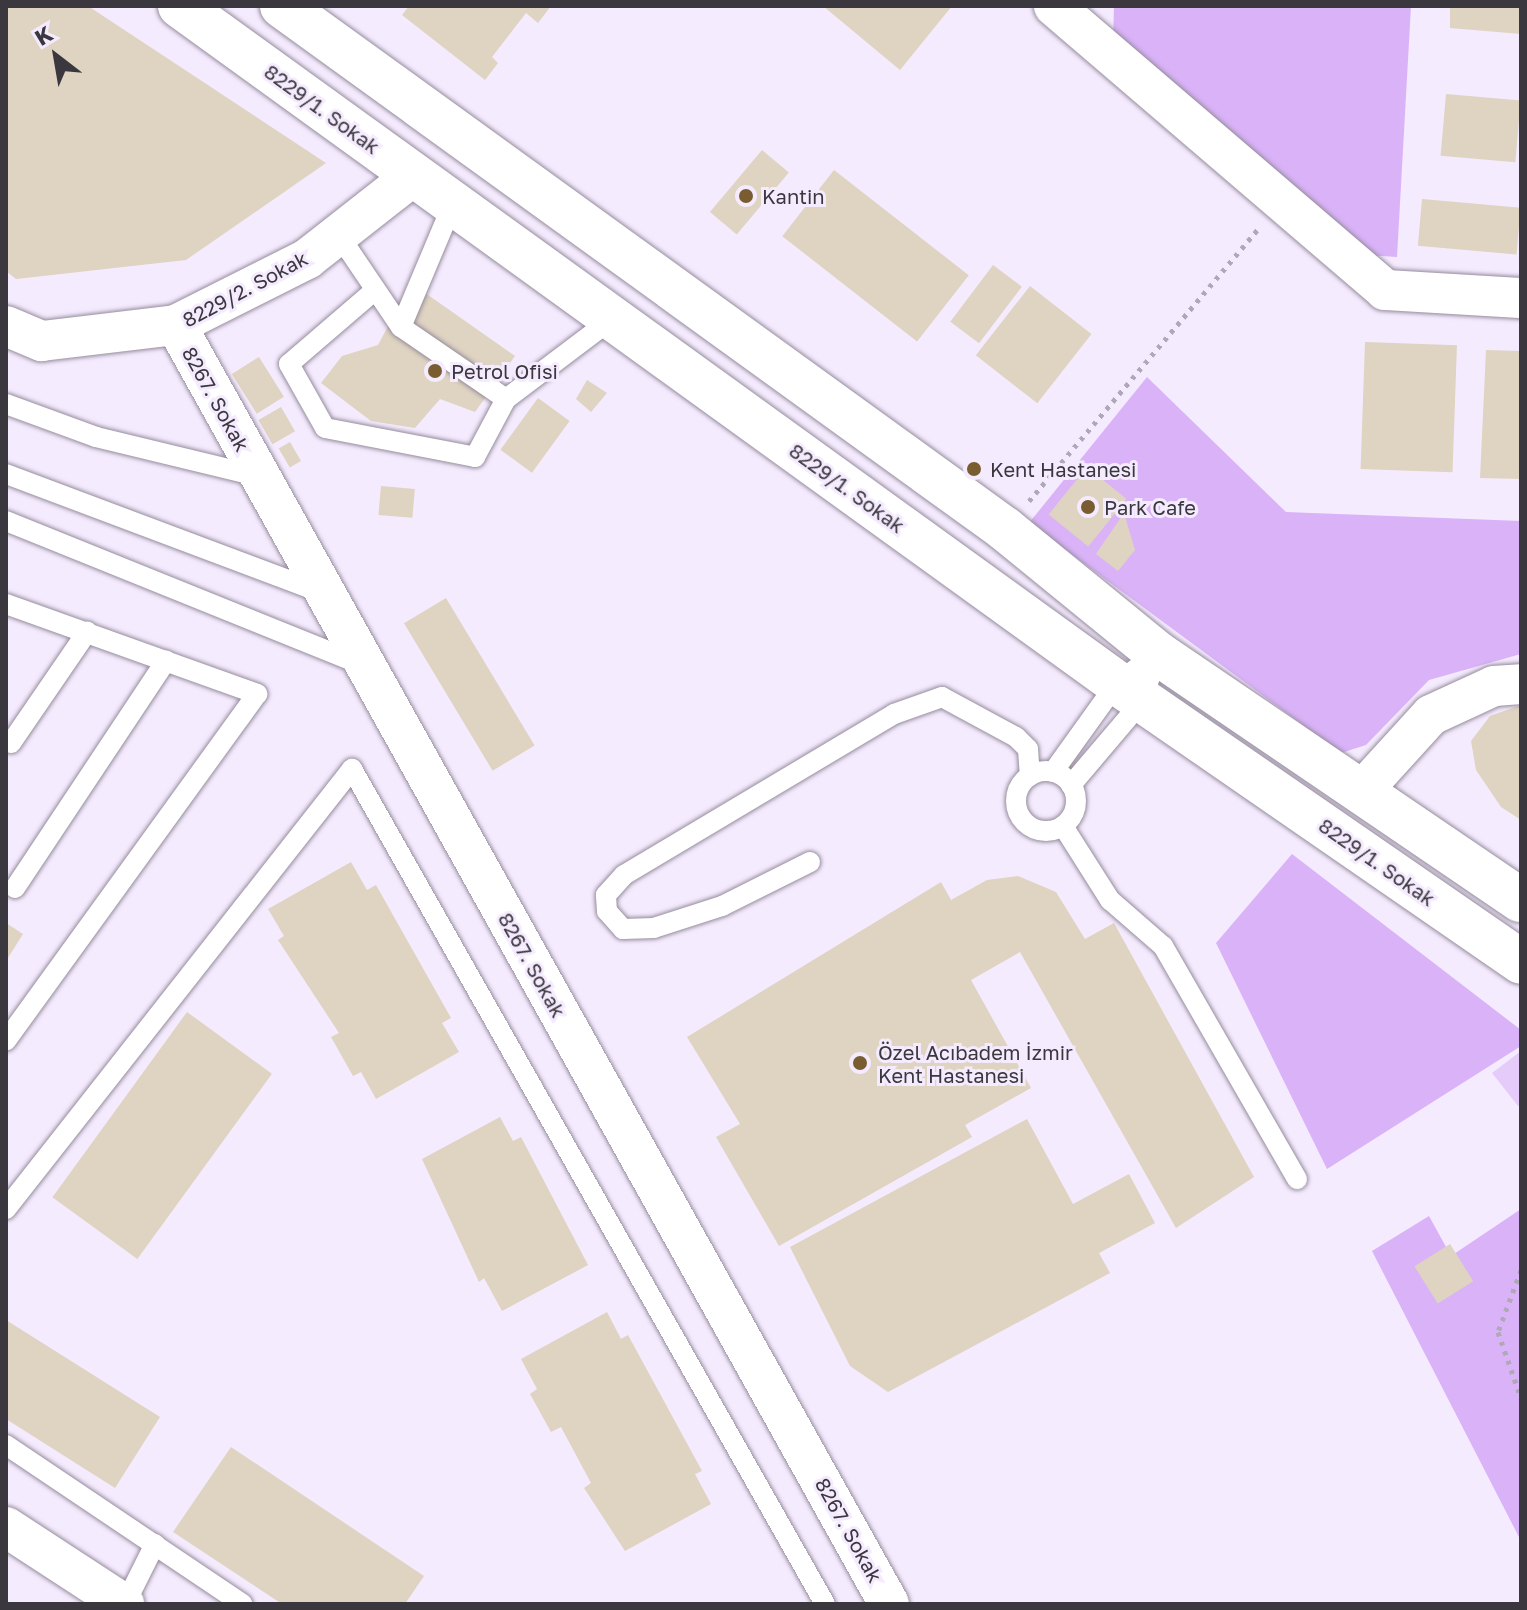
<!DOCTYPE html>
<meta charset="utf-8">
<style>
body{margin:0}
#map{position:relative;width:1527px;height:1610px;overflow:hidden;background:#f5ebfe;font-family:"Golos Text",sans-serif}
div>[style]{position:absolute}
.green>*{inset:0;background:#d9b2f8}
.water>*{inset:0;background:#e5cbfa}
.building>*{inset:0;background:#dfd3c1;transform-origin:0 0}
.path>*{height:5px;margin-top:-2.5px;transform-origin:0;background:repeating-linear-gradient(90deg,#afa8b6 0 4px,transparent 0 10px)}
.roads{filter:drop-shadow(0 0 2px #958c9d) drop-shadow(0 0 2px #958c9d)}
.lane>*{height:20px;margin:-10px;padding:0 10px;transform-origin:10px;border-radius:10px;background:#fff}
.lane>.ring{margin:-10px;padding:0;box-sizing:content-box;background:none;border:20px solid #fff;border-radius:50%}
.street>*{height:40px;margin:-20px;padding:0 20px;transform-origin:20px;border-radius:20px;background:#fff}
.secondary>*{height:44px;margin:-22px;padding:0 22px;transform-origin:22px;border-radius:22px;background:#fff}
.dots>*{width:22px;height:22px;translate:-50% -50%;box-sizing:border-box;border:4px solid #f5ebfe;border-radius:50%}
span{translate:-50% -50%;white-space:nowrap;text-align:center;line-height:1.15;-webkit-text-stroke:6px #f5ebfe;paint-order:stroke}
.street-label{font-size:20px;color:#3b373e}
.poi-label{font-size:20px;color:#3b373e}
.left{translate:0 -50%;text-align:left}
.frame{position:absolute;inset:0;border:8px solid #3b373e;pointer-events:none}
.north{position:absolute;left:16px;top:16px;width:80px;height:80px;-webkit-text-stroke:6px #f5ebfe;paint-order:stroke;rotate:329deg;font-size:22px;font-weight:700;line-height:32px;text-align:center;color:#3b373e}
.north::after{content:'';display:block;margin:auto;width:28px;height:36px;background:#3b373e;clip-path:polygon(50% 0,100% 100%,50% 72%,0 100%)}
</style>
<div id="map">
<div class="green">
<i style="clip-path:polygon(1114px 6px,1411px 6px,1397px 257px,1366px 255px,1113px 40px)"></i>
<i style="clip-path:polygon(1147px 377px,1286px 512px,1521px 521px,1521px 654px,1429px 680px,1366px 745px,1341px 753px,1029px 523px)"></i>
<i style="clip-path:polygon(1292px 854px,1521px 1030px,1521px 1046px,1327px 1169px,1216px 943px)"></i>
<i style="clip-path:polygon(1521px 1209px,1521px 1541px,1372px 1251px,1429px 1216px,1451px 1256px)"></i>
</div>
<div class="water">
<i style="clip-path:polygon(1521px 1051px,1521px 1104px,1518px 1106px,1492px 1073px)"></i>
</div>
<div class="building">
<i style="clip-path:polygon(6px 6px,88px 6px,326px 163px,186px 260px,16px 279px,6px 271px)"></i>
<i style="clip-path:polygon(409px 6px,551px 6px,538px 23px,526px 13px,492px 57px,498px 63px,485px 80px,402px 15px)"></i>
<i style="clip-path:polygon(823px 6px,952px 6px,900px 70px)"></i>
<i style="clip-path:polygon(1450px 6px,1521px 6px,1521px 34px,1450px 28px)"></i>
<i style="left:1446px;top:94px;width:75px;height:62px;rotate:5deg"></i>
<i style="left:762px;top:150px;width:35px;height:81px;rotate:40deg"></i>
<i style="left:834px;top:170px;width:171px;height:84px;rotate:38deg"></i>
<i style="left:1422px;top:199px;width:99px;height:47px;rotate:5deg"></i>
<i style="left:993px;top:265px;width:36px;height:71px;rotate:37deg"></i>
<i style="clip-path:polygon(411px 283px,515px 356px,475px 412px,440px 399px,415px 428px,371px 421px,321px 383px,342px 356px,378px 345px)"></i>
<i style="left:1030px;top:286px;width:78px;height:88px;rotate:38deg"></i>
<i style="left:1365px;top:342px;width:92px;height:127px;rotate:2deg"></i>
<i style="clip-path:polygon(1486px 350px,1521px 351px,1521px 479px,1480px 478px)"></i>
<i style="left:259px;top:357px;width:47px;height:32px;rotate:58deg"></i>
<i style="clip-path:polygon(587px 380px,607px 393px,591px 412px,576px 399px)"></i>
<i style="left:538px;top:398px;width:39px;height:64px;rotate:36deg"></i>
<i style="left:281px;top:407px;width:28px;height:26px;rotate:60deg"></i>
<i style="left:290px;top:442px;width:22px;height:13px;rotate:60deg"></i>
<i style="left:1087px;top:467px;width:51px;height:61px;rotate:39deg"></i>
<i style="left:381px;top:486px;width:34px;height:29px;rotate:5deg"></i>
<i style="clip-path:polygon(1124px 513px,1135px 550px,1118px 571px,1096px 554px)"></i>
<i style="left:446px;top:598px;width:172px;height:49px;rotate:59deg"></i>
<i style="clip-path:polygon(1521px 705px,1521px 820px,1501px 807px,1476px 770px,1471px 741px,1490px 716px)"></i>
<i style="clip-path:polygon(351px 862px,367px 890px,376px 885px,451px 1018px,442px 1023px,459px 1052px,376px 1099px,361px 1072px,353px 1076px,331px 1037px,339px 1033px,278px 940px,284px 936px,268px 909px)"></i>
<i style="clip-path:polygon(1018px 876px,1056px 892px,1085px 939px,1114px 923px,1254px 1177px,1176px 1228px,1020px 952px,971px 980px,1031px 1088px,965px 1125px,972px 1137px,779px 1246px,716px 1137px,740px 1124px,687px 1037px,941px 882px,951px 900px,987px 880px)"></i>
<i style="clip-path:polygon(6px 923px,23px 934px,6px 961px)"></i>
<i style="left:187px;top:1012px;width:105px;height:229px;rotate:36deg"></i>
<i style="clip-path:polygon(500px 1117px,513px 1141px,521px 1137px,588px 1265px,502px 1311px,484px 1278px,479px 1282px,422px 1159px)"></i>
<i style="clip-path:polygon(1027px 1119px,1073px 1204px,1129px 1174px,1155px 1223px,1099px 1253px,1110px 1273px,888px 1392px,850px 1366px,790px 1247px)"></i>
<i style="left:1450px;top:1244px;width:44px;height:42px;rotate:58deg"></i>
<i style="clip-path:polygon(607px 1312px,621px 1339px,628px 1335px,702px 1471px,695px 1474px,711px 1504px,625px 1551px,584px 1488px,591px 1483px,561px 1427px,551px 1432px,530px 1394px,537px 1389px,521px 1359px)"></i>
<i style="clip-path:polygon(6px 1320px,160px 1417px,115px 1488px,6px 1419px)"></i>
<i style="clip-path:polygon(231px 1447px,424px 1576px,405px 1604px,282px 1604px,173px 1532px)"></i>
</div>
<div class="path">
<i style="left:1029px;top:501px;width:358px;rotate:-49.9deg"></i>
<i style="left:1521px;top:1270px;width:66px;rotate:110.4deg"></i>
<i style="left:1498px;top:1332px;width:70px;rotate:70.8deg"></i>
</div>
<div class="roads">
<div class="lane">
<i style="left:338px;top:234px;width:112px;rotate:55.9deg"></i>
<i style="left:401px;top:327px;width:127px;rotate:34.4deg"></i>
<i style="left:506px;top:399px;width:134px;rotate:-37.1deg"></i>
<i style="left:374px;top:291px;width:112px;rotate:139.3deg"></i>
<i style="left:289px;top:364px;width:73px;rotate:60.6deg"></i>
<i style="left:325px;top:428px;width:153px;rotate:10.9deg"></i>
<i style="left:475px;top:457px;width:66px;rotate:-61.9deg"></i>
<i style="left:401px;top:327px;width:134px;rotate:-67.2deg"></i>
<i style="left:6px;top:404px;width:96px;rotate:20.1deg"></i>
<i style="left:96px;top:437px;width:166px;rotate:13.6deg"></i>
<i style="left:6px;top:474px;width:338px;rotate:20.6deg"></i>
<i style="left:6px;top:521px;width:384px;rotate:22deg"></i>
<i style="left:6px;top:604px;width:267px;rotate:19.7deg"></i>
<i style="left:257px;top:694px;width:428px;rotate:125.9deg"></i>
<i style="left:11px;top:743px;width:135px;rotate:-55.6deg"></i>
<i class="ring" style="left:1016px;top:771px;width:40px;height:40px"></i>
<i style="left:1053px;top:772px;width:110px;rotate:-54.3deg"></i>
<i style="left:1117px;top:683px;width:50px;rotate:-36.9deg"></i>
<i style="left:1071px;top:785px;width:111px;rotate:-49.7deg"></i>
<i style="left:1143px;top:700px;width:49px;rotate:-73.4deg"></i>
<i style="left:1063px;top:826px;width:88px;rotate:57.6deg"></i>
<i style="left:1110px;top:900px;width:70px;rotate:41deg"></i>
<i style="left:1163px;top:946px;width:269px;rotate:60.1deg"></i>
<i style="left:810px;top:862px;width:98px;rotate:153.4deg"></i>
<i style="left:722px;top:906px;width:71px;rotate:162.1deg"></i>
<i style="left:654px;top:928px;width:31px;rotate:178deg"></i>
<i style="left:623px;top:929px;width:24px;rotate:-132deg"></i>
<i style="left:607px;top:911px;width:16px;rotate:-94deg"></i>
<i style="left:606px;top:895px;width:27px;rotate:-48deg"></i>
<i style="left:624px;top:875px;width:314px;rotate:-30.8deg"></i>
<i style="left:894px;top:714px;width:51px;rotate:-19.5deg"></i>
<i style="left:942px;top:697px;width:84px;rotate:28.4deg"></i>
<i style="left:1016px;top:737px;width:17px;rotate:45deg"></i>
<i style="left:1028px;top:749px;width:27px;rotate:86deg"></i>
<i style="left:15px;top:888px;width:273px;rotate:-56.4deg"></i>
<i style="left:6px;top:1209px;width:560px;rotate:-51.82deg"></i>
<i style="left:352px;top:769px;width:960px;rotate:60.47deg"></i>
<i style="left:6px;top:1445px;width:285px;rotate:33.9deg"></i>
<i style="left:125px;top:1604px;width:67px;rotate:-63.4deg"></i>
</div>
<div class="street">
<i style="left:1054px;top:6px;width:436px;rotate:40.6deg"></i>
<i style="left:1385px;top:290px;width:136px;rotate:3.4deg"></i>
<i style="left:176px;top:325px;width:1464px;rotate:60.86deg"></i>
<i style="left:6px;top:326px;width:39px;rotate:23deg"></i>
<i style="left:42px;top:341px;width:135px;rotate:-6.8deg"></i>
<i style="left:176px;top:325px;width:147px;rotate:-26.7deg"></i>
<i style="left:307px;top:259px;width:136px;rotate:-38.1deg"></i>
<i style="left:1360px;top:793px;width:105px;rotate:-47.7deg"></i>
<i style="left:1431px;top:715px;width:69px;rotate:-24.7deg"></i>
<i style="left:1494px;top:686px;width:27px;rotate:-4deg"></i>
<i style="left:6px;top:1527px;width:141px;rotate:33.1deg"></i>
</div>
<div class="secondary">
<i style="left:180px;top:6px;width:1156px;rotate:35.85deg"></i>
<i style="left:1117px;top:683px;width:491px;rotate:34.6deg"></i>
<i style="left:282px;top:6px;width:892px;rotate:35.88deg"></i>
<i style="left:1005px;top:529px;width:196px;rotate:39.2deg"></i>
<i style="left:1157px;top:653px;width:440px;rotate:34.2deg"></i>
</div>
</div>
<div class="dots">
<i style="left:746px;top:196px;background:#795d30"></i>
<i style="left:435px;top:371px;background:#795d30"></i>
<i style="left:974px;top:469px;background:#795d30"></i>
<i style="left:1088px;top:507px;background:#795d30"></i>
<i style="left:860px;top:1063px;background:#795d30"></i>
</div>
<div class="street-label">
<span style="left:322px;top:109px;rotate:36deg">8229/1. Sokak</span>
<span style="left:245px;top:289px;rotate:-28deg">8229/2. Sokak</span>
<span style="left:216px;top:399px;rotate:61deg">8267. Sokak</span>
<span style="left:847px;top:488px;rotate:36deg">8229/1. Sokak</span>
<span style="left:1377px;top:862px;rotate:35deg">8229/1. Sokak</span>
<span style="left:532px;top:965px;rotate:61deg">8267. Sokak</span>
<span style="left:849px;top:1530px;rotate:61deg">8267. Sokak</span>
</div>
<div class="poi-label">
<span class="left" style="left:762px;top:196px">Kantin</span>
<span class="left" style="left:451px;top:371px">Petrol Ofisi</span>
<span class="left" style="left:990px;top:469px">Kent Hastanesi</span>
<span class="left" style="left:1104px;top:507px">Park Cafe</span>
<span class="left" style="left:878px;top:1064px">Özel Acıbadem İzmir<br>Kent Hastanesi</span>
</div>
<div class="frame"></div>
<div class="north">K</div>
</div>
